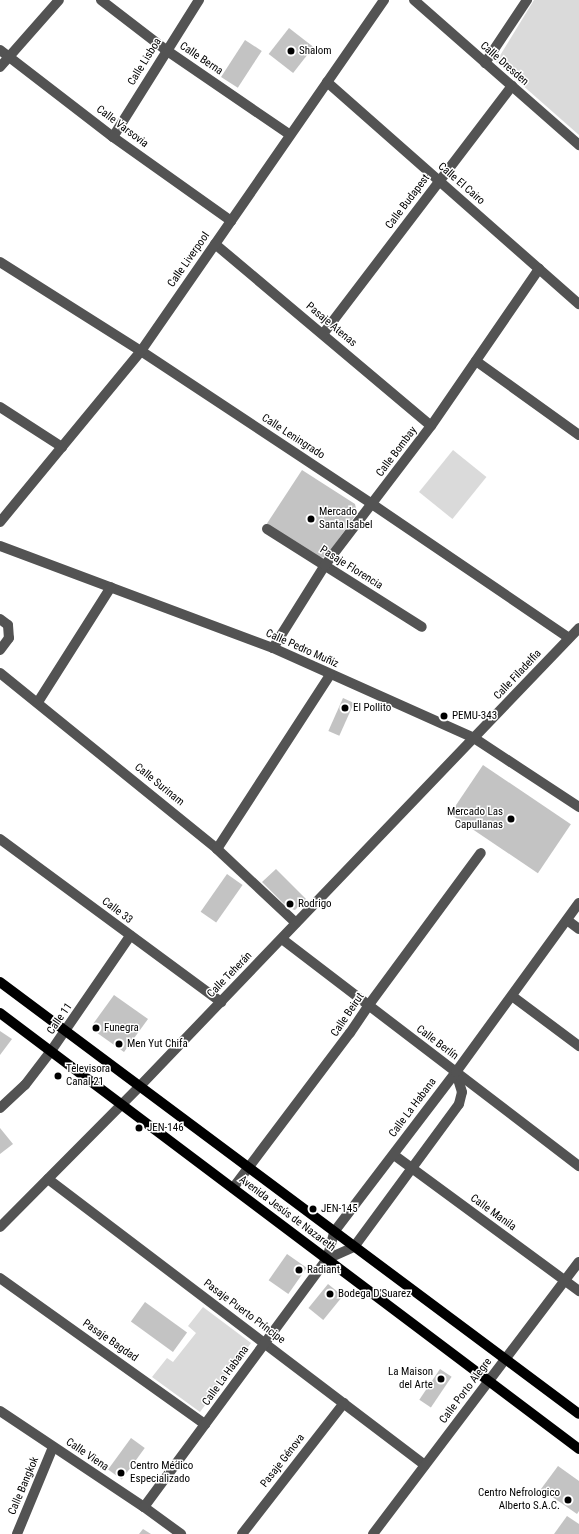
<!DOCTYPE html>
<meta charset="utf-8">
<style>
body{margin:0}
#map{position:relative;width:579px;height:1534px;overflow:hidden;background:#fff;font-family:"Roboto Condensed",sans-serif}
div>[style]{position:absolute}
.green>*{inset:0;background:#dadada;transform-origin:0 0}
.building>*{inset:0;background:#c3c3c3;transform-origin:0 0}
.minor>*{height:10px;margin:-5px;padding:0 5px;transform-origin:5px;border-radius:5px;background:#535353}
.major>*{height:10px;margin:-5px;padding:0 5px;transform-origin:5px;border-radius:5px;background:#000}
.dots>*{width:11px;height:11px;translate:-50% -50%;box-sizing:border-box;border:2px solid #fff;border-radius:50%}
span{translate:-50% -50%;white-space:nowrap;text-align:center;line-height:1.15;-webkit-text-stroke:3px #fff;paint-order:stroke}
.poi-label{font-size:11px;color:#000}
.left{translate:0 -50%;text-align:left}
.right{translate:-100% -50%;text-align:right}
.street-label{font-size:11px;color:#000}
</style>
<div id="map">
<div class="green">
<i style="clip-path:polygon(534px 0,579px 0,579px 135px,496px 62px)"></i>
<i style="left:453px;top:450px;width:43px;height:54px;rotate:39deg"></i>
<i style="clip-path:polygon(203px 1307px,251px 1343px,200px 1412px,152px 1377px,167px 1358px,173px 1362px,196px 1333px,188px 1326px)"></i>
</div>
<div class="building">
<i style="left:289px;top:28px;width:31px;height:33px;rotate:38deg"></i>
<i style="left:245px;top:40px;width:20px;height:44px;rotate:33deg"></i>
<i style="clip-path:polygon(302px 470px,355px 504px,357px 513px,326px 557px,319px 558px,266px 525px)"></i>
<i style="left:343px;top:698px;width:12px;height:36px;rotate:24deg"></i>
<i style="left:483px;top:765px;width:106px;height:59px;rotate:34deg"></i>
<i style="clip-path:polygon(276px 869px,306px 899px,295px 910px,288px 908px,262px 882px)"></i>
<i style="left:227px;top:874px;width:19px;height:46px;rotate:35deg"></i>
<i style="clip-path:polygon(114px 995px,148px 1019px,124px 1052px,93px 1030px,93px 1024px)"></i>
<i style="clip-path:polygon(0 1031px,12px 1039px,0 1055px)"></i>
<i style="clip-path:polygon(0 1128px,13px 1144px,0 1154px)"></i>
<i style="left:287px;top:1254px;width:24px;height:32px;rotate:35deg"></i>
<i style="left:328px;top:1284px;width:19px;height:31px;rotate:39deg"></i>
<i style="left:145px;top:1302px;width:52px;height:24px;rotate:36deg"></i>
<i style="left:440px;top:1369px;width:14px;height:37px;rotate:34deg"></i>
<i style="left:131px;top:1438px;width:17px;height:39px;rotate:36deg"></i>
<i style="clip-path:polygon(558px 1466px,579px 1481px,579px 1511px,577px 1514px,541px 1489px)"></i>
<i style="clip-path:polygon(567px 1516px,579px 1524px,579px 1534px,554px 1534px)"></i>
<i style="clip-path:polygon(143px 1529px,151px 1534px,139px 1534px)"></i>
</div>
<div class="minor">
<i style="left:101px;top:0;width:82px;rotate:37.6deg"></i>
<i style="left:166px;top:50px;width:150px;rotate:34.4deg"></i>
<i style="left:414px;top:0;width:220px;rotate:41.3deg"></i>
<i style="left:0;top:50px;width:143px;rotate:37.6deg"></i>
<i style="left:113px;top:137px;width:145px;rotate:35.4deg"></i>
<i style="left:485px;top:63px;width:76px;rotate:-56.3deg"></i>
<i style="left:0;top:67px;width:89px;rotate:-48.6deg"></i>
<i style="left:327px;top:82px;width:336px;rotate:41.4deg"></i>
<i style="left:113px;top:137px;width:162px;rotate:-57.9deg"></i>
<i style="left:215px;top:244px;width:282px;rotate:40.1deg"></i>
<i style="left:0;top:262px;width:167px;rotate:32.3deg"></i>
<i style="left:141px;top:351px;width:277px;rotate:33.5deg"></i>
<i style="left:372px;top:504px;width:238px;rotate:34.2deg"></i>
<i style="left:323px;top:334px;width:312px;rotate:-52.7deg"></i>
<i style="left:476px;top:361px;width:127px;rotate:35.7deg"></i>
<i style="left:0;top:407px;width:74px;rotate:32.8deg"></i>
<i style="left:0;top:522px;width:222px;rotate:-50.5deg"></i>
<i style="left:141px;top:351px;width:427px;rotate:-55.3deg"></i>
<i style="left:267px;top:529px;width:183px;rotate:32.3deg"></i>
<i style="left:0;top:546px;width:291px;rotate:20.5deg"></i>
<i style="left:273px;top:648px;width:220px;rotate:24.1deg"></i>
<i style="left:474px;top:738px;width:126px;rotate:33.3deg"></i>
<i style="left:0;top:619px;width:10px;rotate:37deg"></i>
<i style="left:8px;top:625px;width:13px;rotate:86deg"></i>
<i style="left:9px;top:638px;width:15px;rotate:127deg"></i>
<i style="left:273px;top:648px;width:98px;rotate:-57.9deg"></i>
<i style="left:325px;top:565px;width:175px;rotate:-52.7deg"></i>
<i style="left:431px;top:426px;width:191px;rotate:-55.5deg"></i>
<i style="left:0;top:673px;width:279px;rotate:39deg"></i>
<i style="left:217px;top:849px;width:108px;rotate:43.1deg"></i>
<i style="left:38px;top:702px;width:136px;rotate:-57.6deg"></i>
<i style="left:0;top:839px;width:275px;rotate:36.4deg"></i>
<i style="left:217px;top:849px;width:207px;rotate:-57deg"></i>
<i style="left:567px;top:920px;width:15px;rotate:37deg"></i>
<i style="left:282px;top:939px;width:374px;rotate:37.4deg"></i>
<i style="left:512px;top:996px;width:84px;rotate:36.7deg"></i>
<i style="left:0;top:1108px;width:34px;rotate:-43deg"></i>
<i style="left:25px;top:1085px;width:43px;rotate:-52.6deg"></i>
<i style="left:51px;top:1051px;width:140px;rotate:-55.5deg"></i>
<i style="left:394px;top:1155px;width:230px;rotate:36.3deg"></i>
<i style="left:48px;top:1179px;width:473px;rotate:37.2deg"></i>
<i style="left:233px;top:1188px;width:194px;rotate:-53deg"></i>
<i style="left:350px;top:1033px;width:32px;rotate:-56deg"></i>
<i style="left:368px;top:1006px;width:190px;rotate:-53.6deg"></i>
<i style="left:0;top:1227px;width:197px;rotate:-45.2deg"></i>
<i style="left:139px;top:1087px;width:636px;rotate:-46.21deg"></i>
<i style="left:327px;top:1259px;width:30px;rotate:-24deg"></i>
<i style="left:354px;top:1247px;width:177px;rotate:-53.7deg"></i>
<i style="left:459px;top:1104px;width:12px;rotate:-76deg"></i>
<i style="left:462px;top:1092px;width:21px;rotate:-107deg"></i>
<i style="left:0;top:1278px;width:252px;rotate:35.5deg"></i>
<i style="left:0;top:1411px;width:173px;rotate:33.7deg"></i>
<i style="left:144px;top:1507px;width:46px;rotate:36.1deg"></i>
<i style="left:144px;top:1507px;width:308px;rotate:-53.6deg"></i>
<i style="left:327px;top:1259px;width:28px;rotate:-75deg"></i>
<i style="left:334px;top:1232px;width:201px;rotate:-52.7deg"></i>
<i style="left:456px;top:1072px;width:209px;rotate:-54deg"></i>
<i style="left:17px;top:1534px;width:94px;rotate:-67.5deg"></i>
<i style="left:242px;top:1534px;width:166px;rotate:-52.1deg"></i>
<i style="left:373px;top:1534px;width:341px;rotate:-52.9deg"></i>
</div>
<div class="major">
<i style="left:0;top:982px;width:722px;rotate:36.73deg"></i>
<i style="left:0;top:1013px;width:725px;rotate:36.98deg"></i>
</div>
<div class="dots">
<i style="left:291px;top:51px;background:#000"></i>
<i style="left:311px;top:519px;background:#000"></i>
<i style="left:345px;top:708px;background:#000"></i>
<i style="left:444px;top:716px;background:#000"></i>
<i style="left:511px;top:819px;background:#000"></i>
<i style="left:290px;top:904px;background:#000"></i>
<i style="left:96px;top:1028px;background:#000"></i>
<i style="left:119px;top:1044px;background:#000"></i>
<i style="left:58px;top:1076px;background:#000"></i>
<i style="left:139px;top:1128px;background:#000"></i>
<i style="left:313px;top:1209px;background:#000"></i>
<i style="left:299px;top:1270px;background:#000"></i>
<i style="left:330px;top:1294px;background:#000"></i>
<i style="left:441px;top:1379px;background:#000"></i>
<i style="left:121px;top:1473px;background:#000"></i>
<i style="left:568px;top:1500px;background:#000"></i>
</div>
<div class="poi-label">
<span class="left" style="left:299px;top:51px">Shalom</span>
<span class="left" style="left:319px;top:519px">Mercado<br>Santa Isabel</span>
<span class="left" style="left:353px;top:708px">El Pollito</span>
<span class="left" style="left:452px;top:716px">PEMU-343</span>
<span class="right" style="left:503px;top:819px">Mercado Las<br>Capullanas</span>
<span class="left" style="left:298px;top:904px">Rodrigo</span>
<span class="left" style="left:104px;top:1028px">Funegra</span>
<span class="left" style="left:127px;top:1044px">Men Yut Chifa</span>
<span class="left" style="left:66px;top:1076px">Televisora<br>Canal 21</span>
<span class="left" style="left:147px;top:1128px">JEN-146</span>
<span class="left" style="left:321px;top:1209px">JEN-145</span>
<span class="left" style="left:307px;top:1270px">Radiant</span>
<span class="left" style="left:338px;top:1294px">Bodega D'Suarez</span>
<span class="right" style="left:433px;top:1379px">La Maison<br>del Arte</span>
<span class="left" style="left:130px;top:1473px">Centro Médico<br>Especializado</span>
<span class="right" style="left:560px;top:1500px">Centro Nefrologico<br>Alberto S.A.C.</span>
</div>
<div class="street-label">
<span style="left:201px;top:59px;rotate:34deg">Calle Berna</span>
<span style="left:145px;top:62px;rotate:-58deg">Calle Lisboa</span>
<span style="left:504px;top:64px;rotate:41deg">Calle Dresden</span>
<span style="left:122px;top:127px;rotate:37deg">Calle Varsovia</span>
<span style="left:461px;top:184px;rotate:41deg">Calle El Cairo</span>
<span style="left:408px;top:202px;rotate:-53deg">Calle Budapest</span>
<span style="left:189px;top:260px;rotate:-55deg">Calle Liverpool</span>
<span style="left:331px;top:325px;rotate:40deg">Pasaje Atenas</span>
<span style="left:293px;top:437px;rotate:33deg">Calle Leningrado</span>
<span style="left:397px;top:452px;rotate:-53deg">Calle Bombay</span>
<span style="left:351px;top:568px;rotate:32deg">Pasaje Florencia</span>
<span style="left:302px;top:649px;rotate:24deg">Calle Pedro Muñiz</span>
<span style="left:518px;top:675px;rotate:-47deg">Calle Filadelfia</span>
<span style="left:159px;top:785px;rotate:39deg">Calle Surinam</span>
<span style="left:117px;top:911px;rotate:37deg">Calle 33</span>
<span style="left:230px;top:975px;rotate:-46deg">Calle Teherán</span>
<span style="left:348px;top:1015px;rotate:-56deg">Calle Beirut</span>
<span style="left:60px;top:1019px;rotate:-55deg">Calle 11</span>
<span style="left:437px;top:1043px;rotate:37deg">Calle Berlín</span>
<span style="left:413px;top:1108px;rotate:-53deg">Calle La Habana</span>
<span style="left:493px;top:1213px;rotate:36deg">Calle Manila</span>
<span style="left:287px;top:1214px;rotate:37deg">Avenida Jesús de Nazareth</span>
<span style="left:244px;top:1312px;rotate:37deg">Pasaje Puerto Príncipe</span>
<span style="left:110px;top:1341px;rotate:35deg">Pasaje Bagdad</span>
<span style="left:226px;top:1376px;rotate:-54deg">Calle La Habana</span>
<span style="left:466px;top:1391px;rotate:-53deg">Calle Porto Alegre</span>
<span style="left:87px;top:1455px;rotate:34deg">Calle Viena</span>
<span style="left:283px;top:1461px;rotate:-52deg">Pasaje Génova</span>
<span style="left:24px;top:1486px;rotate:-67deg">Calle Bangkok</span>
</div>
</div>
